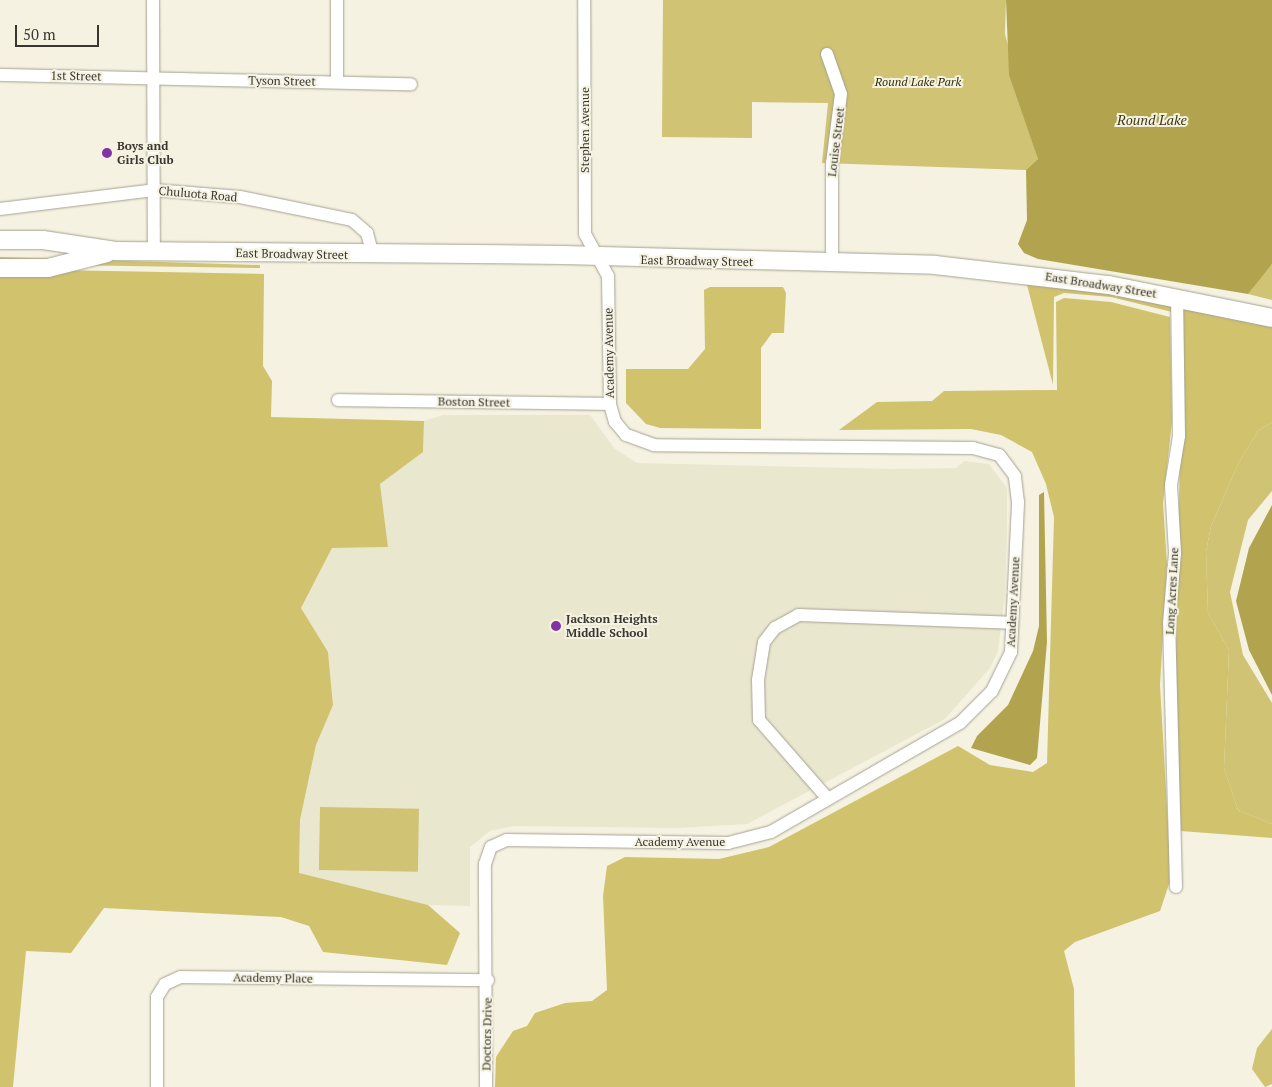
<!DOCTYPE html>
<style>
body{margin:0}
#map{position:relative;width:1272px;height:1087px;overflow:hidden;background:#f5f2e1;font-family:"PT Serif",serif}
div>[style]{position:absolute}
.built>*{inset:0;background:#eae7cf}
.green>*{inset:0;background:#d0c374;transform-origin:0 0}
.forest>*{inset:0;background:#d1c26e}
.water>*{inset:0;background:#b2a44f}
.roads{filter:drop-shadow(0 0 1px #a4a292) drop-shadow(0 0 1px #a4a292)}
.minor>*{height:12px;margin:-6px;padding:0 6px;transform-origin:6px;border-radius:6px;background:#fff}
.secondary>*{height:18px;margin:-9px;padding:0 9px;transform-origin:9px;border-radius:9px;background:#fff}
.dots>*{width:14px;height:14px;translate:-50% -50%;box-sizing:border-box;border:2px solid #f5f2e1;border-radius:50%}
span{translate:-50% -50%;white-space:nowrap;text-align:center;line-height:1.15;-webkit-text-stroke:4px #f5f2e1;paint-order:stroke}
.street-label{font-size:12px;color:#383731}
.park-label{font-size:12px;color:#332d07;font-style:italic}
.poi-label{font-size:12px;color:#383731;font-weight:700}
.left{translate:0 -50%;text-align:left}
.water-label{font-size:14px;color:#3e3813;font-style:italic}
.scale{position:absolute;left:15px;top:25px;width:84px;height:22px;box-sizing:border-box;border:2px solid #383731;border-top:0;padding-left:6px;font-size:15px;line-height:18px;white-space:nowrap;color:#383731;-webkit-text-stroke:4px #f5f2e1;paint-order:stroke}
</style>
<div id="map">
<div class="built">
<i style="clip-path:polygon(443px 415px,590px 415px,615px 449px,637px 463px,894px 469px,956px 468px,964px 461px,989px 464px,1007px 488px,1007px 530px,1005px 594px,998px 651px,990px 668px,945px 719px,747px 824px,677px 828px,514px 826px,490px 831px,470px 847px,470px 906px,428px 905px,307px 879px,299px 873px,300px 820px,316px 745px,333px 704px,328px 652px,301px 608px,332px 548px,388px 547px,380px 484px,423px 452px,424px 421px)"></i>
</div>
<div class="green">
<i style="clip-path:polygon(663px 0,1006px 0,1005px 34px,1038px 159px,1026px 170px,822px 163px,828px 103px,752px 102px,752px 138px,662px 137px)"></i>
<i style="clip-path:polygon(0 257px,260px 265px,260px 268px,0 264px)"></i>
<i style="clip-path:polygon(1272px 264px,1272px 300px,1248px 294px,1259px 279px)"></i>
<i style="clip-path:polygon(1272px 422px,1272px 491px,1248px 520px,1230px 592px,1243px 655px,1272px 703px,1272px 824px,1238px 810px,1224px 768px,1229px 650px,1208px 613px,1206px 552px,1211px 526px,1238px 464px,1258px 431px)"></i>
<i style="left:320px;top:807px;width:99px;height:63px;rotate:1deg"></i>
<i style="clip-path:polygon(1272px 1029px,1272px 1084px,1265px 1087px,1252px 1069px,1257px 1048px)"></i>
</div>
<div class="forest">
<i style="clip-path:polygon(0 269px,264px 274px,263px 366px,272px 381px,271px 417px,424px 421px,423px 452px,380px 484px,388px 547px,332px 548px,301px 608px,328px 652px,333px 705px,316px 745px,300px 820px,299px 873px,428px 905px,460px 933px,447px 965px,323px 952px,309px 926px,281px 917px,104px 908px,71px 953px,26px 951px,13px 1087px,0 1087px)"></i>
<i style="clip-path:polygon(1026px 281px,1172px 303px,1172px 312px,1111px 297px,1064px 293px,1054px 297px,1053px 385px)"></i>
<i style="clip-path:polygon(710px 287px,783px 287px,786px 293px,784px 333px,772px 333px,761px 348px,761px 429px,660px 428px,646px 424px,626px 403px,626px 369px,688px 369px,705px 349px,704px 290px)"></i>
<i style="clip-path:polygon(1064px 298px,1111px 302px,1170px 317px,1172px 421px,1163px 503px,1167px 565px,1160px 685px,1171px 878px,1160px 911px,1075px 942px,1064px 951px,1074px 989px,1075px 1087px,495px 1087px,496px 1057px,513px 1031px,527px 1026px,535px 1013px,565px 1003px,592px 1001px,607px 990px,603px 896px,607px 866px,625px 857px,719px 859px,769px 847px,958px 746px,990px 765px,1033px 772px,1047px 763px,1054px 517px,1046px 484px,1032px 452px,1001px 435px,971px 429px,839px 430px,877px 402px,932px 401px,944px 391px,1057px 390px,1056px 302px)"></i>
<i style="clip-path:polygon(1183px 305px,1272px 324px,1272px 422px,1258px 431px,1238px 464px,1211px 526px,1206px 552px,1208px 613px,1229px 650px,1224px 768px,1238px 810px,1272px 824px,1272px 838px,1181px 831px,1175px 703px)"></i>
</div>
<div class="water">
<i style="clip-path:polygon(1006px 0,1272px 0,1272px 264px,1248px 294px,1038px 259px,1024px 253px,1018px 244px,1027px 220px,1026px 170px,1038px 159px,1009px 75px)"></i>
<i style="clip-path:polygon(1044px 492px,1047px 642px,1037px 758px,1030px 765px,971px 748px,977px 736px,1008px 705px,1033px 651px,1039px 626px,1039px 495px)"></i>
<i style="clip-path:polygon(1272px 505px,1272px 695px,1249px 650px,1236px 601px,1249px 548px)"></i>
</div>
<div class="roads">
<div class="minor">
<i style="left:153px;top:0;width:251px;rotate:89.8deg"></i>
<i style="left:827px;top:54px;width:42px;rotate:70.7deg"></i>
<i style="left:841px;top:94px;width:70px;rotate:97.4deg"></i>
<i style="left:832px;top:163px;width:100px;rotate:90deg"></i>
<i style="left:0;top:75px;width:411px;rotate:1.3deg"></i>
<i style="left:337px;top:82px;width:82px;rotate:-90deg"></i>
<i style="left:0;top:209px;width:155px;rotate:-7deg"></i>
<i style="left:154px;top:190px;width:86px;rotate:4.7deg"></i>
<i style="left:240px;top:197px;width:114px;rotate:11.6deg"></i>
<i style="left:352px;top:220px;width:20px;rotate:41deg"></i>
<i style="left:367px;top:233px;width:23px;rotate:75deg"></i>
<i style="left:338px;top:400px;width:272px;rotate:0.8deg"></i>
<i style="left:828px;top:799px;width:105px;rotate:-131.1deg"></i>
<i style="left:759px;top:720px;width:40px;rotate:-91.4deg"></i>
<i style="left:758px;top:680px;width:38px;rotate:-81deg"></i>
<i style="left:764px;top:642px;width:18px;rotate:-52deg"></i>
<i style="left:775px;top:628px;width:26px;rotate:-29deg"></i>
<i style="left:798px;top:615px;width:214px;rotate:2.1deg"></i>
<i style="left:1176px;top:887px;width:264px;rotate:-91.5deg"></i>
<i style="left:1169px;top:623px;width:70px;rotate:-85.1deg"></i>
<i style="left:1175px;top:553px;width:68px;rotate:-93.4deg"></i>
<i style="left:1171px;top:485px;width:50px;rotate:-80.7deg"></i>
<i style="left:1179px;top:436px;width:139px;rotate:-90.8deg"></i>
<i style="left:157px;top:1087px;width:90px;rotate:-90deg"></i>
<i style="left:157px;top:997px;width:15px;rotate:-58deg"></i>
<i style="left:165px;top:984px;width:17px;rotate:-24deg"></i>
<i style="left:181px;top:977px;width:307px;rotate:0.6deg"></i>
<i style="left:486px;top:1087px;width:223px;rotate:-90.3deg"></i>
<i style="left:485px;top:864px;width:18px;rotate:-71deg"></i>
<i style="left:491px;top:847px;width:17px;rotate:-24deg"></i>
<i style="left:507px;top:840px;width:221px;rotate:0.8deg"></i>
<i style="left:728px;top:843px;width:44px;rotate:-14.3deg"></i>
<i style="left:771px;top:832px;width:218px;rotate:-30deg"></i>
<i style="left:960px;top:723px;width:45px;rotate:-45deg"></i>
<i style="left:992px;top:691px;width:43px;rotate:-64deg"></i>
<i style="left:1011px;top:652px;width:150px;rotate:-87.3deg"></i>
<i style="left:1018px;top:502px;width:26px;rotate:-97deg"></i>
<i style="left:1015px;top:476px;width:26px;rotate:-127deg"></i>
<i style="left:999px;top:455px;width:27px;rotate:-165deg"></i>
<i style="left:973px;top:448px;width:319px;rotate:-179.5deg"></i>
<i style="left:654px;top:445px;width:30px;rotate:-160deg"></i>
<i style="left:626px;top:435px;width:17px;rotate:-130deg"></i>
<i style="left:615px;top:422px;width:19px;rotate:-106deg"></i>
<i style="left:610px;top:404px;width:128px;rotate:-90.9deg"></i>
<i style="left:608px;top:276px;width:48px;rotate:-118.7deg"></i>
<i style="left:585px;top:234px;width:234px;rotate:-90.2deg"></i>
</div>
<div class="secondary">
<i style="left:0;top:240px;width:43px"></i>
<i style="left:43px;top:240px;width:75px;rotate:8.5deg"></i>
<i style="left:117px;top:251px;width:446px;rotate:0.5deg"></i>
<i style="left:563px;top:255px;width:372px;rotate:1.5deg"></i>
<i style="left:935px;top:265px;width:175px;rotate:6.6deg"></i>
<i style="left:1109px;top:285px;width:166px;rotate:11.4deg"></i>
<i style="left:0;top:268px;width:48px"></i>
<i style="left:48px;top:268px;width:61px;rotate:-14.3deg"></i>
</div>
</div>
<div class="dots">
<i style="left:107px;top:153px;background:#8132a3"></i>
<i style="left:556px;top:626px;background:#8132a3"></i>
</div>
<div class="street-label">
<span style="left:76px;top:76px;rotate:1deg">1st Street</span>
<span style="left:282px;top:81px;rotate:1deg">Tyson Street</span>
<span style="left:585px;top:130px;rotate:-90deg">Stephen Avenue</span>
<span style="left:836px;top:142px;rotate:-83deg">Louise Street</span>
<span style="left:198px;top:194px;rotate:5deg">Chuluota Road</span>
<span style="left:292px;top:254px;rotate:1deg">East Broadway Street</span>
<span style="left:697px;top:261px;rotate:1deg">East Broadway Street</span>
<span style="left:1101px;top:285px;rotate:9deg">East Broadway Street</span>
<span style="left:609px;top:353px;rotate:-91deg">Academy Avenue</span>
<span style="left:474px;top:402px;rotate:1deg">Boston Street</span>
<span style="left:1172px;top:591px;rotate:-87deg">Long Acres Lane</span>
<span style="left:1013px;top:602px;rotate:-87deg">Academy Avenue</span>
<span style="left:680px;top:842px">Academy Avenue</span>
<span style="left:273px;top:978px;rotate:1deg">Academy Place</span>
<span style="left:487px;top:1034px;rotate:-89deg">Doctors Drive</span>
</div>
<div class="park-label">
<span style="left:918px;top:82px">Round Lake Park</span>
</div>
<div class="poi-label">
<span class="left" style="left:117px;top:153px">Boys and<br>Girls Club</span>
<span class="left" style="left:566px;top:626px">Jackson Heights<br>Middle School</span>
</div>
<div class="water-label">
<span style="left:1152px;top:120px">Round Lake</span>
</div>
<div class="scale">50 m</div>
</div>
